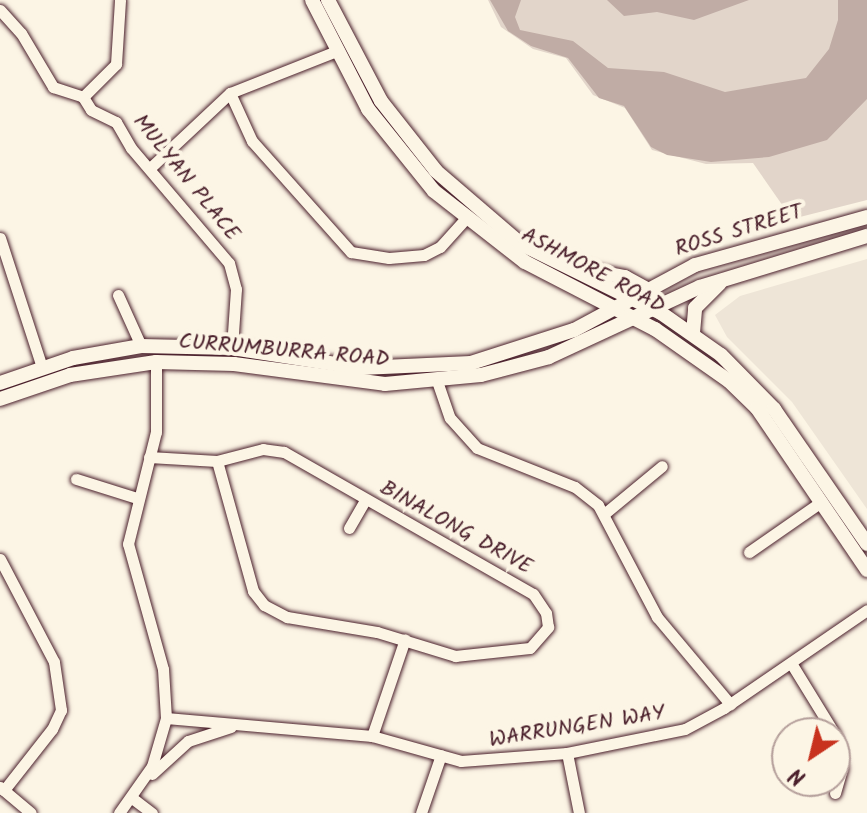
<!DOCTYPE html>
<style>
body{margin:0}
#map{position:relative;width:867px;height:813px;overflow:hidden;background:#fcf5e5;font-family:Kalam,sans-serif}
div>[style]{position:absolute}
.built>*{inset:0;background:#eee5d7}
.green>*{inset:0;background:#e2d5ca}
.water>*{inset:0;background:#c0aca5}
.roads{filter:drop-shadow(0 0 2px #4a1f2b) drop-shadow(0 0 2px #4a1f2b)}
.minor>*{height:11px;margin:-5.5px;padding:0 5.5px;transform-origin:5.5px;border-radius:5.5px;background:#fcf5e5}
.major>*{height:14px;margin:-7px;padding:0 7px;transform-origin:7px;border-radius:7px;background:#fcf5e5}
span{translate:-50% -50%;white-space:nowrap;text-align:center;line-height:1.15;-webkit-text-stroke:8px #fcf5e5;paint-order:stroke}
.street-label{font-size:22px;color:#4a1f2b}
.north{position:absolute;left:771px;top:717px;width:80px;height:80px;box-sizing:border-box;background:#fcf5e5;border:2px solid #b59f9b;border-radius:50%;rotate:215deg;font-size:22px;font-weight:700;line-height:32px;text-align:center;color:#4a1f2b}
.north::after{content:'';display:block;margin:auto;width:28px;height:36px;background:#c8321e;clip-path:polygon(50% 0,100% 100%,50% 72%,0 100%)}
</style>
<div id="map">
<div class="built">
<i style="clip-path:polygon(867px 259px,867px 509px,792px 402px,727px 337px,715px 315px,740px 296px)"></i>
</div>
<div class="green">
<i style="clip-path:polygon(488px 0,867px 0,867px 200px,792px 219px,753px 163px,706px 164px,652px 150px,625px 108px,593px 95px,566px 58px,533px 49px,501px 27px)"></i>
</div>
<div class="water">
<i style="clip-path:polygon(490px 0,521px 0,515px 17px,520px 30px,573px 41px,608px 68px,664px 72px,725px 92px,806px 78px,829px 49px,838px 20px,838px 0,867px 0,867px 99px,827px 140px,769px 157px,711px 162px,667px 155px,651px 147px,624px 106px,599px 98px,568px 58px,531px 46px,508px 31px)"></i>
<i style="clip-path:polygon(607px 0,749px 0,694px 20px,657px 12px,624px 16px)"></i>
</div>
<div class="roads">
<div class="minor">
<i style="left:0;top:10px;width:31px;rotate:48deg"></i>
<i style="left:21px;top:33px;width:63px;rotate:59.3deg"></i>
<i style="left:53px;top:87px;width:32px;rotate:18deg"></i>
<i style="left:83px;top:97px;width:15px;rotate:58deg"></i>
<i style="left:91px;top:110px;width:28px;rotate:26deg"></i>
<i style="left:116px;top:122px;width:30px;rotate:60deg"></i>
<i style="left:131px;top:148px;width:151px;rotate:49.6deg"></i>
<i style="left:229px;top:263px;width:27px;rotate:75deg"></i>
<i style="left:236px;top:289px;width:59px;rotate:93.9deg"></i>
<i style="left:230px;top:93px;width:53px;rotate:65.4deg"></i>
<i style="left:252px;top:141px;width:149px;rotate:48.3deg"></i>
<i style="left:351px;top:252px;width:38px;rotate:9deg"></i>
<i style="left:389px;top:258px;width:35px;rotate:-5deg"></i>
<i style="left:424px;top:255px;width:18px;rotate:-27deg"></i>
<i style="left:440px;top:247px;width:39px;rotate:-48deg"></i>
<i style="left:83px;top:97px;width:47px;rotate:-45deg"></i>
<i style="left:116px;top:64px;width:64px;rotate:-86.4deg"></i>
<i style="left:150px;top:168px;width:110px;rotate:-43.2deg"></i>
<i style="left:230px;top:93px;width:112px;rotate:-21.5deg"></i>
<i style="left:0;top:238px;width:136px;rotate:72deg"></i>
<i style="left:118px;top:295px;width:56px;rotate:65.7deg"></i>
<i style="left:437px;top:381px;width:39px;rotate:71deg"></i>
<i style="left:450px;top:418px;width:40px;rotate:48deg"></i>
<i style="left:477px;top:448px;width:105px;rotate:21.7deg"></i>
<i style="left:575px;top:487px;width:29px;rotate:38deg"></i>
<i style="left:598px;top:505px;width:127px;rotate:62.2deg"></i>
<i style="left:657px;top:617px;width:114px;rotate:50deg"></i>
<i style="left:149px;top:457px;width:68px;rotate:3.4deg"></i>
<i style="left:217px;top:461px;width:135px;rotate:74.5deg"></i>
<i style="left:253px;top:591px;width:18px;rotate:52deg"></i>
<i style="left:264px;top:605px;width:26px;rotate:28deg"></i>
<i style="left:287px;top:617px;width:91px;rotate:9.5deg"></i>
<i style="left:377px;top:632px;width:82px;rotate:17.1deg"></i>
<i style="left:455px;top:656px;width:75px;rotate:-6.1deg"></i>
<i style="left:530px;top:648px;width:28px;rotate:-49deg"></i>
<i style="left:548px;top:627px;width:14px;rotate:-98deg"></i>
<i style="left:546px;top:613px;width:23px;rotate:-124deg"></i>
<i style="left:533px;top:594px;width:287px;rotate:-150.3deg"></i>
<i style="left:284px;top:452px;width:21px;rotate:-172deg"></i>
<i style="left:263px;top:449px;width:48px;rotate:165.4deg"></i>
<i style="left:76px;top:479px;width:64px;rotate:17.3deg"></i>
<i style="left:604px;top:514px;width:75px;rotate:-39.6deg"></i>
<i style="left:349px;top:528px;width:32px;rotate:-60deg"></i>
<i style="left:749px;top:552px;width:88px;rotate:-34.8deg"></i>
<i style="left:0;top:559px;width:116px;rotate:62.3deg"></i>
<i style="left:54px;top:662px;width:49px;rotate:81.7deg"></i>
<i style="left:61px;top:710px;width:21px;rotate:115deg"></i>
<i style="left:52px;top:729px;width:78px;rotate:128.2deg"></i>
<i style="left:791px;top:663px;width:82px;rotate:58.4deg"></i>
<i style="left:166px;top:718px;width:207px;rotate:5deg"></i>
<i style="left:372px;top:736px;width:92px;rotate:15.7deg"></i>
<i style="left:461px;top:761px;width:106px;rotate:-4.3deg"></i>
<i style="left:567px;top:753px;width:120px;rotate:-11.5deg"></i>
<i style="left:685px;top:729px;width:44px;rotate:-28.3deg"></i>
<i style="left:724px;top:708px;width:173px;rotate:-34.4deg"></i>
<i style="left:372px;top:736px;width:102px;rotate:-71.2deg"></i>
<i style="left:567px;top:753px;width:61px;rotate:78.7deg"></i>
<i style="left:152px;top:774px;width:49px;rotate:-42.5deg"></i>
<i style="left:188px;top:741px;width:45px;rotate:-18deg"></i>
<i style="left:0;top:787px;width:40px;rotate:40deg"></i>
<i style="left:835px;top:793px;width:26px;rotate:-74deg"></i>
<i style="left:842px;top:768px;width:34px;rotate:-102deg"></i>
<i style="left:132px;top:798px;width:25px;rotate:37deg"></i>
<i style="left:119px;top:813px;width:57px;rotate:-54.9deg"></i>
<i style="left:152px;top:766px;width:50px;rotate:-73.7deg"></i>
<i style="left:166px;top:718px;width:49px;rotate:-93.5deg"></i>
<i style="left:163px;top:669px;width:130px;rotate:-105.6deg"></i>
<i style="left:128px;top:544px;width:115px;rotate:-76deg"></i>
<i style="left:156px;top:432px;width:70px;rotate:-90deg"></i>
<i style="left:421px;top:813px;width:61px;rotate:-71deg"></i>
</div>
<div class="major">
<i style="left:312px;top:0;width:123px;rotate:62.8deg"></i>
<i style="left:368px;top:109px;width:105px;rotate:51.2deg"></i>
<i style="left:434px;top:191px;width:115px;rotate:38deg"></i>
<i style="left:525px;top:262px;width:146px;rotate:27.3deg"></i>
<i style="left:655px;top:329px;width:90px;rotate:35.1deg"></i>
<i style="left:729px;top:381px;width:39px;rotate:44deg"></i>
<i style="left:757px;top:408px;width:196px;rotate:55.8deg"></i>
<i style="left:328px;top:0;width:114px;rotate:62.3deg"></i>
<i style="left:381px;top:101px;width:89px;rotate:51.8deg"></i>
<i style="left:436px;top:171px;width:112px;rotate:40.7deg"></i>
<i style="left:521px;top:244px;width:156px;rotate:26.2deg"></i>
<i style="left:661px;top:313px;width:73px;rotate:35deg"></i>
<i style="left:721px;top:355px;width:76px;rotate:45.5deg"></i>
<i style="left:774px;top:409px;width:164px;rotate:55.4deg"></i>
<i style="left:573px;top:267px;width:53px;rotate:10.9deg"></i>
<i style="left:625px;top:277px;width:23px;rotate:29deg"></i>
<i style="left:693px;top:333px;width:25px;rotate:-85deg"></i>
<i style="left:695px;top:308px;width:35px;rotate:-45deg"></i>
<i style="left:0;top:383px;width:77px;rotate:-18.9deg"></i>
<i style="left:73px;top:358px;width:69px;rotate:-10deg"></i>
<i style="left:141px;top:346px;width:91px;rotate:1.3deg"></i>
<i style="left:232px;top:348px;width:131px;rotate:8.8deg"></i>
<i style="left:361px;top:368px;width:110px;rotate:-2.6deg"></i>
<i style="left:471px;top:363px;width:108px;rotate:-17.8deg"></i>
<i style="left:574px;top:330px;width:137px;rotate:-28.2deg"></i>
<i style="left:695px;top:265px;width:179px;rotate:-15.6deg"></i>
<i style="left:0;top:399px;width:74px;rotate:-18.9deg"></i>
<i style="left:70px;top:375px;width:87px;rotate:-8.6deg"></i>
<i style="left:156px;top:362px;width:78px;rotate:1.5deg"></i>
<i style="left:234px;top:364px;width:152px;rotate:7.5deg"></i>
<i style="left:385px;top:384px;width:96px;rotate:-5.4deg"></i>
<i style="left:481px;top:375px;width:70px;rotate:-14.8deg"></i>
<i style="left:549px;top:357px;width:166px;rotate:-24.9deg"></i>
<i style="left:700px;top:287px;width:175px;rotate:-17deg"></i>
</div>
</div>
<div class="street-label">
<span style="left:186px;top:178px;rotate:51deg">MULYAN PLACE</span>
<span style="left:739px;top:231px;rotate:-17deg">ROSS STREET</span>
<span style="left:593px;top:271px;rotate:28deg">ASHMORE ROAD</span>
<span style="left:284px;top:351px;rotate:5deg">CURRUMBURRA ROAD</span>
<span style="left:456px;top:528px;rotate:29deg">BINALONG DRIVE</span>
<span style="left:577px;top:727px;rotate:-9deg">WARRUNGEN WAY</span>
</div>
<div class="north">N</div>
</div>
